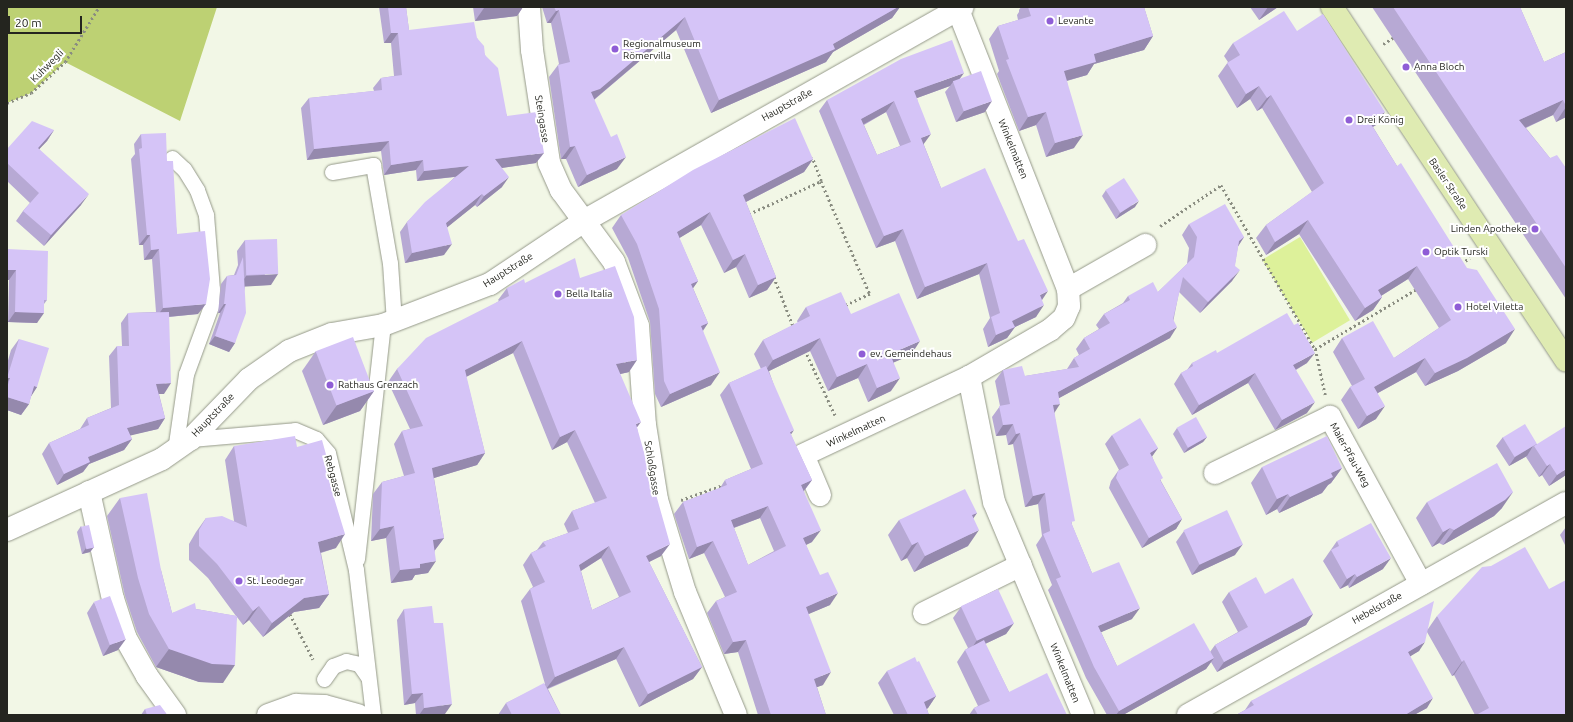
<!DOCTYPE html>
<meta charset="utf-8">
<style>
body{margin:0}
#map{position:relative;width:1573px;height:722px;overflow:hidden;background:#f2f7e6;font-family:Ubuntu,sans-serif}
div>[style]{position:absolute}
.green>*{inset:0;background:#ddf19a;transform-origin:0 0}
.forest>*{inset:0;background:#bdd173}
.path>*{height:2.5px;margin-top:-1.25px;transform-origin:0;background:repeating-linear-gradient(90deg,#8a8d81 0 2px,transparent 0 5px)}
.roads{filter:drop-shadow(0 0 1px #95998a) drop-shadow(0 0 1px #95998a)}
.lane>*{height:15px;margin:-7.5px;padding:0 7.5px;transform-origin:7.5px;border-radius:7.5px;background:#fff}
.street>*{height:22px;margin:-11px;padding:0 11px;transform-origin:11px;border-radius:11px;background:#fff}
.primary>*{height:22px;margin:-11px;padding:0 11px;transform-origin:11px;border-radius:11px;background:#dfebb2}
.wall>*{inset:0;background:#b7a9d4}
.shaded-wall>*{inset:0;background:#9589ad}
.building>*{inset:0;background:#d5c4f7;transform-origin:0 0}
.dots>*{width:11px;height:11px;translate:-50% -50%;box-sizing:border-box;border:2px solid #fff;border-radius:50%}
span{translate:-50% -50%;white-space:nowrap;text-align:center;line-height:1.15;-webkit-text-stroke:4px #fff;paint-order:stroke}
.poi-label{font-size:10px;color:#24251f}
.left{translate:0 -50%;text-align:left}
.right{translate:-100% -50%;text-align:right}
.street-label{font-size:10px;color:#24251f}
.frame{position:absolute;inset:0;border:8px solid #24251f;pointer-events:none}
.scale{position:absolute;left:8px;top:16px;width:74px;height:18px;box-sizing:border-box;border:2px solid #24251f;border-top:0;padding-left:5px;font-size:12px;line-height:14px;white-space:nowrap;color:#24251f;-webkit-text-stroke:3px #fff;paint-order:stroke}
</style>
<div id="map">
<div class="green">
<i style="left:1300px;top:237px;width:97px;height:44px;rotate:59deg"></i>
</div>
<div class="forest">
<i style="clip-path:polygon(7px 7px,217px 7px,180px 121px,65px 62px,31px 93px,7px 103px)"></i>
</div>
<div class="path">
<i style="left:1383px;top:44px;width:13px;rotate:-32deg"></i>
<i style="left:7px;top:103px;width:26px;rotate:-23deg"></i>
<i style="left:31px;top:93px;width:46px;rotate:-42.4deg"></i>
<i style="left:65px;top:62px;width:65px;rotate:-58.3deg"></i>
<i style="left:821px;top:181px;width:123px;rotate:66.6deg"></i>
<i style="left:870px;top:294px;width:29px;rotate:155deg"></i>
<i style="left:749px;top:214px;width:79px;rotate:-24.6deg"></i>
<i style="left:821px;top:181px;width:25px;rotate:-111deg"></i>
<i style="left:1160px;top:226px;width:73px;rotate:-33.9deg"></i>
<i style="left:1221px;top:185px;width:189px;rotate:60.2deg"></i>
<i style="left:1461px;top:263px;width:10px;rotate:-29deg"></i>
<i style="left:774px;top:277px;width:55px;rotate:68.6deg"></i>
<i style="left:805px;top:350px;width:72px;rotate:65.2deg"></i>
<i style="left:1325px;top:395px;width:47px;rotate:-102.3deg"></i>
<i style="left:1315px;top:349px;width:118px;rotate:-30.5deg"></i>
<i style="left:681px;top:500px;width:45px;rotate:-19.7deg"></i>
<i style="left:290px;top:614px;width:51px;rotate:62.9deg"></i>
</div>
<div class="roads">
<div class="lane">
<i style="left:172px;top:158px;width:16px;rotate:43deg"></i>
<i style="left:184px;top:169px;width:25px;rotate:58deg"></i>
<i style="left:197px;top:190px;width:27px;rotate:70deg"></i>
<i style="left:206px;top:215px;width:74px;rotate:85.4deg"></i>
<i style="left:212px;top:289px;width:17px;rotate:93deg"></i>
<i style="left:211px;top:306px;width:72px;rotate:110.2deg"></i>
<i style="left:186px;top:374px;width:77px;rotate:98.2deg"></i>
<i style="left:332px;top:172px;width:42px;rotate:-9.7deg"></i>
<i style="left:373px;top:165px;width:99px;rotate:80.2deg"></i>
<i style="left:390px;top:263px;width:58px;rotate:86.1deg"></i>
<i style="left:191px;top:439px;width:104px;rotate:-4.9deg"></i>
<i style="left:295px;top:430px;width:23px;rotate:23deg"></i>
<i style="left:316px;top:439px;width:18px;rotate:49deg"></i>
<i style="left:328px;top:453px;width:120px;rotate:76.5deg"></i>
<i style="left:356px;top:570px;width:146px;rotate:83.3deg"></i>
<i style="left:357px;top:559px;width:235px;rotate:-83.7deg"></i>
<i style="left:324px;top:679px;width:16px;rotate:-55deg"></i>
<i style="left:333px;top:666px;width:14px;rotate:-21deg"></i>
<i style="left:346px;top:661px;width:13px;rotate:13deg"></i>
<i style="left:359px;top:664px;width:16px;rotate:55deg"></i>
</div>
<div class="street">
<i style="left:529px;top:7px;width:43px;rotate:86deg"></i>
<i style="left:532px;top:50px;width:114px;rotate:81.4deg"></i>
<i style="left:549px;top:163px;width:30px;rotate:66deg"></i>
<i style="left:561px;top:190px;width:89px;rotate:53.6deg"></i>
<i style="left:614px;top:262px;width:68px;rotate:69.4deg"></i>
<i style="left:638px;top:326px;width:99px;rotate:86deg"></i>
<i style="left:645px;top:425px;width:76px;rotate:80.9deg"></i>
<i style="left:657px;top:500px;width:96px;rotate:73.1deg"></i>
<i style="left:685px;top:592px;width:133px;rotate:67.5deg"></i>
<i style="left:1068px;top:289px;width:89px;rotate:-29.7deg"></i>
<i style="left:969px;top:377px;width:127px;rotate:78.7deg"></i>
<i style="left:994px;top:502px;width:231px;rotate:67.3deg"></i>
<i style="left:1215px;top:473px;width:128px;rotate:-26deg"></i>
<i style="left:1330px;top:417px;width:190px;rotate:61.4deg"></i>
<i style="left:89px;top:492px;width:110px;rotate:77.4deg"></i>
<i style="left:113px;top:599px;width:40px;rotate:72deg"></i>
<i style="left:125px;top:637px;width:45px;rotate:60.6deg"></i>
<i style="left:147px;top:676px;width:48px;rotate:54.3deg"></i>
<i style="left:820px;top:495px;width:43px;rotate:-113deg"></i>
<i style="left:803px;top:455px;width:183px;rotate:-25.2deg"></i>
<i style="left:969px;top:377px;width:94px;rotate:-30.1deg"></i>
<i style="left:1050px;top:330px;width:18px;rotate:-41deg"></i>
<i style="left:1064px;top:318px;width:13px;rotate:-67deg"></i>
<i style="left:1069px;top:306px;width:17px;rotate:-93deg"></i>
<i style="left:1068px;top:289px;width:303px;rotate:-111.5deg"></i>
<i style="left:7px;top:530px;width:170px;rotate:-24.6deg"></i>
<i style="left:162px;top:459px;width:35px;rotate:-35deg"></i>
<i style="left:191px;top:439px;width:83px;rotate:-46deg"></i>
<i style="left:249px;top:379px;width:49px;rotate:-35deg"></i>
<i style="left:289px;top:351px;width:46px;rotate:-21.6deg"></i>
<i style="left:332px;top:334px;width:52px;rotate:-10deg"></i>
<i style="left:383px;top:325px;width:115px;rotate:-21deg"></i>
<i style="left:490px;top:284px;width:113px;rotate:-33.8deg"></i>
<i style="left:584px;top:221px;width:435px;rotate:-29.5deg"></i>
<i style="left:924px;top:613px;width:108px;rotate:-26.3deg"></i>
<i style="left:268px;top:715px;width:30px;rotate:-20deg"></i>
<i style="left:296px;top:705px;width:28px;rotate:2deg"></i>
<i style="left:324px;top:706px;width:35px;rotate:15deg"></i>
<i style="left:1188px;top:715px;width:433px;rotate:-29.3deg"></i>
</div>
<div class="primary">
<i style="left:1332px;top:7px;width:424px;rotate:56.5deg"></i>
</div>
</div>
<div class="wall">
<i style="clip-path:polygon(379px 7px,406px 7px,409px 30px,477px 38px,485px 55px,507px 116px,536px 163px,501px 168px,502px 187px,477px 207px,475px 205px,447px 227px,444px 255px,405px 263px,400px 232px,407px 222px,455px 177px,417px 181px,416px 170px,384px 175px,381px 151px,307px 160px,301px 108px,309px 98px,374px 91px,373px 88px,381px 78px,394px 76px,391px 43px,384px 43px)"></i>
<i style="clip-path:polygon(473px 7px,523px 7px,517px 16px,475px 21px)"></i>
<i style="clip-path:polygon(542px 7px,900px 7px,892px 18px,833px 52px,826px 62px,711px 113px,676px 30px,594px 100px,617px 169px,578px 187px,566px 159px,561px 159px,549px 77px,558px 65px,559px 64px,551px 23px,547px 23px)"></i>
<i style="clip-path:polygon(1021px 7px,1144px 7px,1153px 36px,1144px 50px,1094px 64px,1087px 75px,1067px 81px,1074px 148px,1046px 157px,1036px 125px,1019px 131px,997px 74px,999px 71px,989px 39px,998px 26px,1018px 20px,1017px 15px,1019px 12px,1019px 10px)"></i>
<i style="clip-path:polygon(1250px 7px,1278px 7px,1259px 20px)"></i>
<i style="clip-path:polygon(1372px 7px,1520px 7px,1544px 62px,1566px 52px,1566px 117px,1556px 122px,1553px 115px,1526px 128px,1550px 158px,1566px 168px,1566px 299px)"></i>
<i style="clip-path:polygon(1297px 31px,1376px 125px,1373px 127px,1506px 343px,1458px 371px,1425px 386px,1416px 372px,1378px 393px,1376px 419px,1358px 429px,1341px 400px,1350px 387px,1352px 386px,1333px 352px,1342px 338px,1394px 358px,1439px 328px,1408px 279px,1381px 296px,1382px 297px,1373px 310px,1355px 321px,1299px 234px,1266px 255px,1256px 238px,1266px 225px,1312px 192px,1262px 108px,1257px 111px,1250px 99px,1237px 108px,1218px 76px,1228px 62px,1224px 56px,1233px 43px)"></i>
<i style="clip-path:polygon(evenodd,959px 79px,985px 112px,956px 122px,945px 92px,950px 86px,917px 98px,924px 145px,941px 188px,1042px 300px,1036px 317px,1015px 327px,1007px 338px,988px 347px,983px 329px,990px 318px,979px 274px,917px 299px,895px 241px,876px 248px,819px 111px,827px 100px,959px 79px,886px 112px,900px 146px,877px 155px,864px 125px,886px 112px)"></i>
<i style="clip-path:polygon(54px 130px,47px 141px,39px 149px,81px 205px,44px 246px,16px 221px,23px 211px,30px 203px,7px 181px,7px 149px)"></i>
<i style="clip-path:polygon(141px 134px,167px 161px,177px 234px,198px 314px,169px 317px,164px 394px,159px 394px,165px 418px,158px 429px,130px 435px,132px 439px,124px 450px,89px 464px,83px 472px,57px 485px,42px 454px,49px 443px,80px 429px,87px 418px,111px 408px,109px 356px,117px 346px,122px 346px,121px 323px,128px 313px,156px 312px,152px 259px,144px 260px,143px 245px,139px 245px,131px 159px,135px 154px,134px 144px)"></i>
<i style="clip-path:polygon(813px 159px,804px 172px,746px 202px,776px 277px,767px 290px,749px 298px,736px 267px,724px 273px,701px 225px,679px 238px,698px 281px,693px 288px,708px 323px,703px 331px,711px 385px,661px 407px,655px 394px,650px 322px,628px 258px,612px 228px,621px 215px)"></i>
<i style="clip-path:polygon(1106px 190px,1135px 207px,1116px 219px,1102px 196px)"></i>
<i style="clip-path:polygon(1189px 224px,1244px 237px,1238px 246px,1232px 281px,1200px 313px,1179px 292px,1170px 338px,1059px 398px,1054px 412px,1072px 525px,1092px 573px,1132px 619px,1101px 632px,1117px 666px,1210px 652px,1215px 645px,1238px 632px,1222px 602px,1229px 592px,1265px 594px,1313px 614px,1306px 625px,1217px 672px,1211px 662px,1206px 669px,1123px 715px,1107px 715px,1086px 678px,1048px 590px,1052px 585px,1036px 545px,1042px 536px,1038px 504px,1025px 507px,1013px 444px,1008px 445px,1006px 435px,996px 436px,992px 417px,1000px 406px,995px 381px,1003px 370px,1025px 376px,1067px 369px,1074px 358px,1079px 355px,1076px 349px,1084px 338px,1099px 329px,1096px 325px,1104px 314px,1123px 303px,1128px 296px,1158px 292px,1187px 264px,1189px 248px,1182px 235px)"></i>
<i style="clip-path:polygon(245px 240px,271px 285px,245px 286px,235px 343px,229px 352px,209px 344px,220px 313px,218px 313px,221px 284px,227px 276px,234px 275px,238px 265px,237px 251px)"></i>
<i style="clip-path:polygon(7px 250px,47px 300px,44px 304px,37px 323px,8px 322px,9px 280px,7px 280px)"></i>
<i style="clip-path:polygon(evenodd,580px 278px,629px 372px,620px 374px,637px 428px,661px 556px,649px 562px,702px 667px,693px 679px,639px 707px,616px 659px,548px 689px,561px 715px,498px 715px,506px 703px,545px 684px,521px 601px,530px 589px,533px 587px,523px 565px,531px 553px,537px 550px,543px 542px,568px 533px,564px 524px,572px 511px,595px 503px,567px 442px,552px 450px,513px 353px,466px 377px,485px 453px,477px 465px,434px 478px,444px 538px,435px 550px,428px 573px,415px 575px,412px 580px,391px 583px,386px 538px,371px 541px,373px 494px,382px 482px,404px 476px,394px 444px,402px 431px,410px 429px,388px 382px,397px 369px,499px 301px,498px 300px,507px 288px,525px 283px,580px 278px,601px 558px,619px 597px,592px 610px,581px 571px,601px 558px)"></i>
<i style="clip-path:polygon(evenodd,806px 307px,851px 314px,911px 355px,894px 362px,891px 391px,868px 402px,858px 378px,828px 391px,810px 351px,769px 371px,791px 435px,812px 480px,804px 491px,812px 542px,806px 545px,830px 605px,808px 614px,823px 685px,817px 687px,826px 715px,758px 715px,738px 652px,724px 654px,707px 613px,716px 601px,725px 597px,704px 553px,689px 559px,674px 514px,683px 502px,720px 488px,725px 480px,751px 469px,720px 395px,729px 383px,761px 369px,754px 354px,763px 340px,798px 323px,797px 321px,806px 307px,760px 518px,774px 551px,748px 565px,734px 528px,760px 518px)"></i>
<i style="clip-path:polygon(19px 339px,37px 387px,31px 396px,29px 404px,21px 415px,7px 410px,7px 364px,11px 350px)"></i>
<i style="clip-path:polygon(316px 351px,374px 391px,360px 411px,323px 425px,302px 371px)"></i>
<i style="clip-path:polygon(1217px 353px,1307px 363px,1296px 370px,1307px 413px,1275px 430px,1248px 383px,1192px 415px,1174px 384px,1181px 373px,1187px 370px,1192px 363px)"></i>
<i style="clip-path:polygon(1177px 428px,1207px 437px,1203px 442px,1184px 453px,1173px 434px)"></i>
<i style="clip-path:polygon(1112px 435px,1158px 448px,1152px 456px,1161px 481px,1182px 519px,1176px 529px,1142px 548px,1109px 488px,1111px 481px,1118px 471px,1119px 470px,1105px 444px)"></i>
<i style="clip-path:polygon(1503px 437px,1537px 444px,1566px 475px,1549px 486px,1542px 475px,1539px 477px,1526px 457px,1527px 456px,1509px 466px,1496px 446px)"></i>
<i style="clip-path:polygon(234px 446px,297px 447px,332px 490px,336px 548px,321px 553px,329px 594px,319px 608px,294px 612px,263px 637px,249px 620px,243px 625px,237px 617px,223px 683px,199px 682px,156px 667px,137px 632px,125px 596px,107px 516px,120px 498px,161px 570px,172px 613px,196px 609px,236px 616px,208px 578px,189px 560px,189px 544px,196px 532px,206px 518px,234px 521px,225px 460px)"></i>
<i style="clip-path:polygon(1262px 467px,1342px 468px,1331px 483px,1328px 485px,1322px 493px,1279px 513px,1277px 509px,1266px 515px,1251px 483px)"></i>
<i style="clip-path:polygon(1427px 502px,1502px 508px,1494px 516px,1443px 545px,1439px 543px,1432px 547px,1416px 518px)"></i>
<i style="clip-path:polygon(977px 513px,973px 518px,968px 546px,914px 572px,907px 558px,901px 561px,888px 535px,899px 520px)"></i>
<i style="clip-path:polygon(81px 526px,94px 547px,90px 552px,82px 554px,77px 532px)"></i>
<i style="clip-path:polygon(1566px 527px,1566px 547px,1560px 535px)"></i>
<i style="clip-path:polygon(1184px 531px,1235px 555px,1192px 575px,1176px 542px)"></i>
<i style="clip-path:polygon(1337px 541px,1383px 569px,1349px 588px,1348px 585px,1340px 589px,1323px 561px)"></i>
<i style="clip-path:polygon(94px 602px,118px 650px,103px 656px,87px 613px)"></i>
<i style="clip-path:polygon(961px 607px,1014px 623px,1006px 634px,985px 644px,1009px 692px,1067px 715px,969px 715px,974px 708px,978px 706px,957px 662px,965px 650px,968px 648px,953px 618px)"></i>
<i style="clip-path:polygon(404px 609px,445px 714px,416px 715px,415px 703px,404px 705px,397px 620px)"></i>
<i style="clip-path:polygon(1437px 616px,1566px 715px,1475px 715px,1454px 675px,1452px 676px,1427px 632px,1419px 651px,1410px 656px,1427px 708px,1414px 715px,1236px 715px,1245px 710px,1251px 701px,1428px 629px)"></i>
<i style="clip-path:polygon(917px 662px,936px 696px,928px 708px,927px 709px,929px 715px,894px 715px,878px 683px,887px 671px)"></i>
<i style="clip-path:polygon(145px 709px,167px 715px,141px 715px)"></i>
</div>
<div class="shaded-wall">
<i style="clip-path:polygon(493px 7px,523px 7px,517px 16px,475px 21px,484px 8px)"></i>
<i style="clip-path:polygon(898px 7px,900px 7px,892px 18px,833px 52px,826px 62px,711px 113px,719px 100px,833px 44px)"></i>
<i style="clip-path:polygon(1268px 7px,1278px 7px,1259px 20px)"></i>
<i style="clip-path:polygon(559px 10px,551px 23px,547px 23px,556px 11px)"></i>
<i style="clip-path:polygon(685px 17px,676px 30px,591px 102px,591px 92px)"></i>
<i style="clip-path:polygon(391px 33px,398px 33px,391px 43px,384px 43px)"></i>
<i style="clip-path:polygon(1153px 36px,1144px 50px,1094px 64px,1087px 75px,1055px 84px,1064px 71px,1094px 54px)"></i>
<i style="clip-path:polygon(964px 73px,956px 84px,953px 82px,950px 86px,906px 102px,914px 91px)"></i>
<i style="clip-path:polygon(1259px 86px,1250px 99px,1237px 108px,1246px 94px)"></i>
<i style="clip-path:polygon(1271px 95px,1262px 108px,1257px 111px,1267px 98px)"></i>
<i style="clip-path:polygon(1563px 100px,1553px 115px,1509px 135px,1519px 120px)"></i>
<i style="clip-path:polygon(894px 101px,886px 112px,853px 130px,861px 119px)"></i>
<i style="clip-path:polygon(992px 101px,985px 112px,956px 122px,964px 111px)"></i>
<i style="clip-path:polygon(1566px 107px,1566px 117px,1556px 122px)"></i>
<i style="clip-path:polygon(1046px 112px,1036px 125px,1019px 131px,1028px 117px)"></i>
<i style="clip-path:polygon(1385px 112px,1376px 125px,1360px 134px,1369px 121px)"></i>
<i style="clip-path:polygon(54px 130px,47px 141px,30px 159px,38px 148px)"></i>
<i style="clip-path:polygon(931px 134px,923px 145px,911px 142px)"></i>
<i style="clip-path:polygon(1083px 135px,1074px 148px,1046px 157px,1055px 143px)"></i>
<i style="clip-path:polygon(389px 141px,381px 151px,307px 160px,314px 149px)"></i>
<i style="clip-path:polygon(575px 146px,566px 159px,561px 159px,570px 147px)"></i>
<i style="clip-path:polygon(544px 153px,536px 163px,488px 170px,495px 159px)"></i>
<i style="clip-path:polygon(626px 157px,617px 169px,578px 187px,587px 175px)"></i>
<i style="clip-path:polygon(813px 159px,804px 172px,734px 208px,743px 195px)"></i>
<i style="clip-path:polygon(423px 160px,416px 170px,384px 175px,391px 165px)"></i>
<i style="clip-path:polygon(469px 166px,462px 176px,417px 181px,424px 171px)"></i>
<i style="clip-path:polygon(509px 177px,502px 187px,477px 207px,484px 196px)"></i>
<i style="clip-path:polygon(89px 194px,81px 205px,44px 246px,51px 235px)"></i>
<i style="clip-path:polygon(482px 194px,475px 205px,439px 234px,446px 223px)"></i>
<i style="clip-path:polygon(1139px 201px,1135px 207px,1116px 219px,1120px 213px)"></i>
<i style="clip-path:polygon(710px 212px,701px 225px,668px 245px,677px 232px)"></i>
<i style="clip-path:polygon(1308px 220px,1299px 234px,1266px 255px,1275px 242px)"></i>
<i style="clip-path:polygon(903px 229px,895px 241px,876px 248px,884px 236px)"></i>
<i style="clip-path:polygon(147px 235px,150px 235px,143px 245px,139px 245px)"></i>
<i style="clip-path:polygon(1244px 237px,1237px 248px,1239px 241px)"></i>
<i style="clip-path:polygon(452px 244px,444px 255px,405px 263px,412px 253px)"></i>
<i style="clip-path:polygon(159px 249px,152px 259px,144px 260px,151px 250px)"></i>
<i style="clip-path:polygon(745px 254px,736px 267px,724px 273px,733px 260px)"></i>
<i style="clip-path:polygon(987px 263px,979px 274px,917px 299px,925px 287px)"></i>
<i style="clip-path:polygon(1417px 266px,1408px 279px,1368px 304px,1378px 290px)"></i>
<i style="clip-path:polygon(7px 270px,16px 270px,9px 280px,7px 280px)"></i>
<i style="clip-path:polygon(1240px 270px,1232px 281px,1200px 313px,1208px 302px)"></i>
<i style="clip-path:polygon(278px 274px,271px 285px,239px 287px,246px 276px)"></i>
<i style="clip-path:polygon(776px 277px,767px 290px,749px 298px,758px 285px)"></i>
<i style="clip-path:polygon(698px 281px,689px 294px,691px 284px)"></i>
<i style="clip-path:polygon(1048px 291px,1040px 303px,1040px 295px)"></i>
<i style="clip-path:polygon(1382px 297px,1373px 310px,1355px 321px,1365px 308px)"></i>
<i style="clip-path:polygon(206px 304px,198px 314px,156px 318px,163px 308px)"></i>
<i style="clip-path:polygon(224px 304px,226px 304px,220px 313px,218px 313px)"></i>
<i style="clip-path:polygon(1044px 305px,1036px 317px,1015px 327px,1007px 338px,988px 347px,996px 335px,1012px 321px)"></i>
<i style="clip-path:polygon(15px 312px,44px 313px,37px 323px,8px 322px)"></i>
<i style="clip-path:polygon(708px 323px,699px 336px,701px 326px)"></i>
<i style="clip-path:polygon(1177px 327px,1170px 338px,1050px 403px,1058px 392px)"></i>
<i style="clip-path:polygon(1515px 329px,1506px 343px,1458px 371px,1425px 386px,1435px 373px)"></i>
<i style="clip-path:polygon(215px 336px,235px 343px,229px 352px,209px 344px)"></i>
<i style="clip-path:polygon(820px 338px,810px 351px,763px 374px,773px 360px)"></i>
<i style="clip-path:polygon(522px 341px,513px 353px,456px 382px,465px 370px)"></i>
<i style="clip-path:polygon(920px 341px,911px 355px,881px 368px,890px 354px)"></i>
<i style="clip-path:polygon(1315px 353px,1307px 363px,1286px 375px,1293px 365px)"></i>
<i style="clip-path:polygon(1425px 358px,1416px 372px,1365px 400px,1374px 387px)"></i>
<i style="clip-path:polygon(637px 360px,629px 372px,607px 377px,616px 364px)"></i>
<i style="clip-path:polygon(867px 364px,858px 378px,828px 391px,837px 377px)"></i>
<i style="clip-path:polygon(720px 372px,711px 385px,661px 407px,670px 394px)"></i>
<i style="clip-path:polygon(1255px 373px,1248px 383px,1192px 415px,1199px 405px)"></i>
<i style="clip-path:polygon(7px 378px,10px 378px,7px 383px)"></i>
<i style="clip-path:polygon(900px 378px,891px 391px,868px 402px,877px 388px)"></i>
<i style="clip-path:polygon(171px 383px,164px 394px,149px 394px,156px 384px)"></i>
<i style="clip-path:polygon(34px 386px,37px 387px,30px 398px)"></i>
<i style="clip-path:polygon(374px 391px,360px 411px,323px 425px,337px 405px)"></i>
<i style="clip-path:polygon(7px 397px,29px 404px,21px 415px,7px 410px)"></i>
<i style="clip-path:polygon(1315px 402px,1307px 413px,1275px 430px,1282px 420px)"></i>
<i style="clip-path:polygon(1060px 404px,1053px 415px,1053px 405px)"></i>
<i style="clip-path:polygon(1385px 406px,1376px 419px,1358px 429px,1367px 416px)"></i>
<i style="clip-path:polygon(165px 418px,158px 429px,120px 438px,127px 428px)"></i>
<i style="clip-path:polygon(641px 422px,632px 434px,636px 424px)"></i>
<i style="clip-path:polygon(1013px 424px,1006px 435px,996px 436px,1003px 425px)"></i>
<i style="clip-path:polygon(575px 430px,567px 442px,552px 450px,560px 437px)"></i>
<i style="clip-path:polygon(794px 430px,786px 442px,790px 432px)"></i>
<i style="clip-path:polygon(1020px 433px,1013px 444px,1008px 445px,1016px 434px)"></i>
<i style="clip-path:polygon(1207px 437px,1203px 442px,1184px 453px,1188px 448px)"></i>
<i style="clip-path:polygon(132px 439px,124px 450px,89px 464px,83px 472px,57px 485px,64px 474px,88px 457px)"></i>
<i style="clip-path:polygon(1533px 446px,1527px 456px,1509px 466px,1515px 457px)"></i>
<i style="clip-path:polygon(1158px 448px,1151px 458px,1150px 453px)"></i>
<i style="clip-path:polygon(485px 453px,477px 465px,424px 481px,432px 468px)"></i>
<i style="clip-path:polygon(1550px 464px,1542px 475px,1539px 477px,1547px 466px)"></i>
<i style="clip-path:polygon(1342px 468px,1331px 483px,1328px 485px,1322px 493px,1279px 513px,1290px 497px,1331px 473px)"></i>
<i style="clip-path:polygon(1566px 469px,1566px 475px,1549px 486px,1557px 475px)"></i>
<i style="clip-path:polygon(812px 480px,803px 492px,801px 485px)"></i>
<i style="clip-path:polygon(1513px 492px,1502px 508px,1494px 516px,1443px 545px,1454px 530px)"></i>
<i style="clip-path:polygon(1045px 493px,1038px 504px,1025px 507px,1033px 496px)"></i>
<i style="clip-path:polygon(1288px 494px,1277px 509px,1266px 515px,1277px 499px)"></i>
<i style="clip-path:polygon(768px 506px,760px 518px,722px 532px,731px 520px)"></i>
<i style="clip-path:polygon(977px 513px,966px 529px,972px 515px)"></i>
<i style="clip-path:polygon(1182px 519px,1176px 529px,1142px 548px,1149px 538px)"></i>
<i style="clip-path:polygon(394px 526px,386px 538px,371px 541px,380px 529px)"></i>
<i style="clip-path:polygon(1450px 528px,1439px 543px,1432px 547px,1443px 532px)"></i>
<i style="clip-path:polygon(821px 530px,812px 542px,795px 550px,803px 538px)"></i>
<i style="clip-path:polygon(979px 530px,968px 546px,914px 572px,925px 556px)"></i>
<i style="clip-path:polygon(345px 534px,336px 548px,309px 556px,318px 542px)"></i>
<i style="clip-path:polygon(444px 538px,435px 550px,425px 552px,433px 540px)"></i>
<i style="clip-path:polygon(713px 541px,704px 553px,689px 559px,697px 547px)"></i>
<i style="clip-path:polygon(918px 542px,907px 558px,901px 561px,912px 545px)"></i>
<i style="clip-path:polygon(670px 544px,661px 556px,637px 568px,646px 556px)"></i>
<i style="clip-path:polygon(1243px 544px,1235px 555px,1192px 575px,1200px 564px)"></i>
<i style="clip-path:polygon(609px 546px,601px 558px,571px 577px,579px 565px)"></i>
<i style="clip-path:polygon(94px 547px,90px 552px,82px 554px,86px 548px)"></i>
<i style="clip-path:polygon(1391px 558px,1383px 569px,1349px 588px,1357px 577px)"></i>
<i style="clip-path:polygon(436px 561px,428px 573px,415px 575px,412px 580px,391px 583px,400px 570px,420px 564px)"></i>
<i style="clip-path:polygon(1355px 574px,1348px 585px,1340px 589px,1347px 579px)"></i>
<i style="clip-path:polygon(838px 593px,830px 605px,797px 619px,806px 607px)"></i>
<i style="clip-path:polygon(329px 594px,319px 608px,294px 612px,263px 637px,272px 623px,304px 598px)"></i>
<i style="clip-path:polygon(259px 606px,249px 620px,243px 625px,253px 611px)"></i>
<i style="clip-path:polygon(1140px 608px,1132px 619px,1090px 637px,1098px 626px)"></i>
<i style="clip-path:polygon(1313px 614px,1306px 625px,1217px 672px,1224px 662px)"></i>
<i style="clip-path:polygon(1014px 623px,1006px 634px,970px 651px,977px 640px)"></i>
<i style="clip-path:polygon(126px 639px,118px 650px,103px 656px,110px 645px)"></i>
<i style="clip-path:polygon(746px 640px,738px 652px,724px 654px,733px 642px)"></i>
<i style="clip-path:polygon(1425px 642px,1419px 651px,1401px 662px,1408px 652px)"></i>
<i style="clip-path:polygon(624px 647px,616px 659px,546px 689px,555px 677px)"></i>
<i style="clip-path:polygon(169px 649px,235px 665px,223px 683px,199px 682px,156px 667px)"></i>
<i style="clip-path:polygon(1214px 658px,1206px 669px,1123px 715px,1116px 715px,1119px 711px)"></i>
<i style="clip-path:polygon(1464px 660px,1454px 675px,1452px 676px,1462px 662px)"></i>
<i style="clip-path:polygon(702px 667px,693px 679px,639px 707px,648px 694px)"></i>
<i style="clip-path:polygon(831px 672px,823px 685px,806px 691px,814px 679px)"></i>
<i style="clip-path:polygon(423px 693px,415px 703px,404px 705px,412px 694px)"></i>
<i style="clip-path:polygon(936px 696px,928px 708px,915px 715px,924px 702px)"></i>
<i style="clip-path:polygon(1433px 698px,1427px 708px,1414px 715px,1405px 715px)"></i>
<i style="clip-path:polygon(452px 704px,445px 714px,419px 715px,424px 708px)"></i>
</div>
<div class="building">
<i style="clip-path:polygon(388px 7px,406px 7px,409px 30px,474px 22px,477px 38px,484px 46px,485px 55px,498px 68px,507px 116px,537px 112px,544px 153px,495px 159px,509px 177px,484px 196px,482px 194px,446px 223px,452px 244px,412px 253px,407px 222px,425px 202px,469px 166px,424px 171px,423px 160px,391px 165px,389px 141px,314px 149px,309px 98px,382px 90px,381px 78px,402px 75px,398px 33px,391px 33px)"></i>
<i style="clip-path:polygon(484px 7px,493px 7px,484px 8px)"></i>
<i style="clip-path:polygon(554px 7px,898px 7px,833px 44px,835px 49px,719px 100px,685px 17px,600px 89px,591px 92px,611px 137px,617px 134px,626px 157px,587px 175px,575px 146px,570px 147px,558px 65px,570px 62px,559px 10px,556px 11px)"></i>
<i style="clip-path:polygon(1028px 7px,1144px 7px,1153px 36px,1094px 54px,1096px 62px,1064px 71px,1083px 135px,1055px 143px,1046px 112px,1028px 117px,1006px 60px,1009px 59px,998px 26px,1031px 16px)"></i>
<i style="clip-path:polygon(1393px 7px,1520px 7px,1544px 62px,1566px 52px,1566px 106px,1563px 100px,1519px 120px,1550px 158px,1557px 155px,1566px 168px,1566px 268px)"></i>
<i style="clip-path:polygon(1284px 11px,1297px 31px,1323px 14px,1385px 112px,1369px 121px,1397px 166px,1401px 163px,1467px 268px,1477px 270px,1515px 329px,1467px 358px,1435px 373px,1425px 358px,1374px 387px,1385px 406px,1367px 416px,1350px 387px,1365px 379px,1342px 338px,1373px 321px,1394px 358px,1451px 320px,1417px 266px,1378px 290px,1382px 297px,1365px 308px,1308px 220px,1275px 242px,1266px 225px,1324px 183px,1271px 95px,1267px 98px,1259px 86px,1246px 94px,1227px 63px,1240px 55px,1233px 43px)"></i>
<i style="clip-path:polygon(evenodd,952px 40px,964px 73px,914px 91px,931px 134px,911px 142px,921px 138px,941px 188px,985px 168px,1018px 241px,1024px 239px,1048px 291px,1040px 295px,1044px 305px,1012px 321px,1015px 327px,996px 335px,991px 317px,1000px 313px,987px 263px,925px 287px,903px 229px,884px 236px,827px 100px,901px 59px,952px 40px,894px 101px,911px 142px,877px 155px,861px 119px,894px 101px)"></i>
<i style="left:981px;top:71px;width:32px;height:30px;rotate:70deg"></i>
<i style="clip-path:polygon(795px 118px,813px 159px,743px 195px,776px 277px,758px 285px,745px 254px,733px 260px,710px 212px,677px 232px,698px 281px,691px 284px,708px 323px,701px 326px,720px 372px,670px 394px,664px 381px,659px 309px,637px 244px,621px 215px,693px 170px)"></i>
<i style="clip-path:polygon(32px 121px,54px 130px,38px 148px,89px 194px,51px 235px,23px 211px,39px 193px,7px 163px,7px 149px)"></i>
<i style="clip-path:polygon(166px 133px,167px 161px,173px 161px,177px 234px,205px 231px,210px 279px,206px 304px,163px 308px,159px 249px,151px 250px,150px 235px,147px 235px,139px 149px,142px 148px,141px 134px)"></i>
<i style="left:1124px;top:178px;width:27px;height:22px;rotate:57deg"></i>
<i style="clip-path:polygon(1225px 204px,1244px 237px,1239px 241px,1235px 266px,1240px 270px,1208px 302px,1183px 277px,1173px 319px,1177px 327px,1058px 392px,1060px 404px,1053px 405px,1075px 521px,1071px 522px,1092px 573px,1119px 562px,1140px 608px,1098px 626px,1117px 666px,1194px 623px,1214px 658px,1119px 711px,1094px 667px,1056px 579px,1061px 577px,1043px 534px,1050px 531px,1045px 493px,1033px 496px,1020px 433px,1016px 434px,1013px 424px,1003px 425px,999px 406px,1010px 404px,1003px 370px,1022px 366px,1025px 376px,1079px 367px,1074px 358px,1090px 349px,1084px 338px,1110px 323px,1104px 314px,1130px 300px,1128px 296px,1153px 282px,1158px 292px,1194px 257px,1197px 237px,1189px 224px)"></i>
<i style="left:277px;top:239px;width:35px;height:32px;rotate:88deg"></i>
<i style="clip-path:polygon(7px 249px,48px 251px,47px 300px,44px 300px,44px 313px,15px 312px,16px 270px,7px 270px)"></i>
<i style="clip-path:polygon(243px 257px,246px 313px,235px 343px,215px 336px,226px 304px,224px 304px,227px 276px,236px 275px)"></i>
<i style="clip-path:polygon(evenodd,575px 258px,580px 278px,615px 266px,634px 317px,637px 360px,616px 364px,641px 422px,636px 424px,670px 544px,646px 556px,702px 667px,648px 694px,624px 647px,555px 677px,530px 589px,545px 582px,531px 553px,546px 546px,543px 542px,579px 529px,572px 511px,607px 498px,575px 430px,560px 437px,522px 341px,465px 370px,485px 453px,432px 468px,444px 538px,433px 540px,436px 561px,420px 564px,420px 568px,400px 570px,394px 526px,380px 529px,382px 482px,415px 473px,402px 431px,423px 426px,397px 369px,426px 338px,509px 296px,507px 288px,524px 279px,525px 283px,575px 258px,609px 546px,631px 592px,592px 610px,579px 565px,609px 546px)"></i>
<i style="clip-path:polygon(841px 292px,851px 314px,899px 293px,920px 341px,890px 354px,900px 378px,877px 388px,867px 364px,837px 377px,820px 338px,773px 360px,763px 340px,810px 316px,806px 307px)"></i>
<i style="clip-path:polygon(169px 312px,171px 383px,156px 384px,165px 418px,127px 428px,132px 439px,88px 457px,90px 462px,64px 474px,49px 443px,89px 425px,87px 418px,119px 405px,117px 346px,129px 346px,128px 313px)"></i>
<i style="clip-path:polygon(1287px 313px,1294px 325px,1298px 323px,1315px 353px,1293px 365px,1315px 402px,1282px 420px,1255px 373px,1199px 405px,1181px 373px,1193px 366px,1192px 363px,1216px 350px,1217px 353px)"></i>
<i style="left:353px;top:337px;width:58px;height:40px;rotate:69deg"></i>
<i style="clip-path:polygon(19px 339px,49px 348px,37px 387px,34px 386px,29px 404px,7px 397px,7px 388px,10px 378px,7px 378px)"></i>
<i style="clip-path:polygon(evenodd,766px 366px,794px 430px,790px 432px,812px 480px,801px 485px,821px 530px,803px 538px,820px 575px,828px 572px,838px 593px,806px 607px,831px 672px,814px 679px,826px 715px,771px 715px,746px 640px,733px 642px,716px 601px,737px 592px,713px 541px,697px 547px,683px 502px,727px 485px,725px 480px,763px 464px,729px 383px,766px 366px,768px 506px,786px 546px,748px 565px,731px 520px,768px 506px)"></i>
<i style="left:1196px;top:417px;width:23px;height:22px;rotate:61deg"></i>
<i style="clip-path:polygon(1140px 418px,1158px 448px,1150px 453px,1163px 478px,1160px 480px,1182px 519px,1149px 538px,1116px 478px,1118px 471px,1129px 465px,1112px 435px)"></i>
<i style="left:1525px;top:424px;width:23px;height:26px;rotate:59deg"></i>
<i style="clip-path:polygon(1566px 426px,1566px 469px,1557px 475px,1550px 464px,1547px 466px,1534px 446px)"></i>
<i style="clip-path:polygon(295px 436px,297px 447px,322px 440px,335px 487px,331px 488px,345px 534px,318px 542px,329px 594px,304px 598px,272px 623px,259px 606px,253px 611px,217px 564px,199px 546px,199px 530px,206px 518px,222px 516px,247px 527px,234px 446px)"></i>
<i style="clip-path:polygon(1327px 436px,1342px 468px,1331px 473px,1333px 477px,1290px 497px,1288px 494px,1277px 499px,1262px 467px)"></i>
<i style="clip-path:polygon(1497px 463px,1513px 492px,1505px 500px,1454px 530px,1450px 528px,1443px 532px,1427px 502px)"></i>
<i style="clip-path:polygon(965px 489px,977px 513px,972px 515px,979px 530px,925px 556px,918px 542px,912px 545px,899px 520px)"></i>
<i style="clip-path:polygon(147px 493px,161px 570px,172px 613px,195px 603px,196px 609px,237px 616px,235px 665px,212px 664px,169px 649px,149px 614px,138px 578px,120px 498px)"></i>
<i style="left:1227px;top:510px;width:38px;height:48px;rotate:65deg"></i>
<i style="clip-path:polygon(1371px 523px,1391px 558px,1357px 577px,1355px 574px,1347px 579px,1331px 550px,1339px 546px,1337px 541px)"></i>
<i style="left:89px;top:525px;width:23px;height:8px;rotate:77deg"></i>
<i style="clip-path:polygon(1525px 547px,1549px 589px,1566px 580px,1566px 715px,1476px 715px,1489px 708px,1464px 660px,1462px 662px,1437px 616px,1482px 567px,1491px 566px)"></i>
<i style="clip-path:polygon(1256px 577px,1265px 594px,1293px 578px,1313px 614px,1224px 662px,1215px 645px,1248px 627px,1229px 592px)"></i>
<i style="left:998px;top:589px;width:38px;height:41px;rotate:65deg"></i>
<i style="left:110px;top:596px;width:46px;height:17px;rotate:70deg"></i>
<i style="clip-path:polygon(1434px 601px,1425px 642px,1408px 652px,1433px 698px,1405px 715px,1236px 715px,1254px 705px,1251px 701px)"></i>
<i style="clip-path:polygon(432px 606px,434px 623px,443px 623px,452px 704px,424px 708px,423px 693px,412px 694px,404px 609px)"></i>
<i style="clip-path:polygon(984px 640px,1009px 692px,1047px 673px,1067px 715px,978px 715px,974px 708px,990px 701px,965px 650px)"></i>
<i style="clip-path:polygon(915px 657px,917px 662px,919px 661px,936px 696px,924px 702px,929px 715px,908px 715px,887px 671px)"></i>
<i style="clip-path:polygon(544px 683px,561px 715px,512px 715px,506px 703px)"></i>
<i style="clip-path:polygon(160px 705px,166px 713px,167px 715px,147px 715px,145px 709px)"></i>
</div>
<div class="dots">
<i style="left:1050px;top:21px;background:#8f5dd6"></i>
<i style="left:615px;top:49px;background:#8f5dd6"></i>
<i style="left:1406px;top:67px;background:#8f5dd6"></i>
<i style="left:1349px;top:120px;background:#8f5dd6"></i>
<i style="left:1535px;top:229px;background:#8f5dd6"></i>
<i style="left:1426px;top:252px;background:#8f5dd6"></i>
<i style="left:558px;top:294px;background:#8f5dd6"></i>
<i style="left:1458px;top:307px;background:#8f5dd6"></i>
<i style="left:862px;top:354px;background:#8f5dd6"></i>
<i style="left:330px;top:385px;background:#8f5dd6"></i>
<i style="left:239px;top:581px;background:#8f5dd6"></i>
</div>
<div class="poi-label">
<span class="left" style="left:1058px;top:21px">Levante</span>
<span class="left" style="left:623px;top:49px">Regionalmuseum<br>Römervilla</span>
<span class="left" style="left:1414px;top:67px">Anna Bloch</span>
<span class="left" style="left:1357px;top:120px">Drei König</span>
<span class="right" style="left:1527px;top:229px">Linden Apotheke</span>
<span class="left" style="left:1434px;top:252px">Optik Turski</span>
<span class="left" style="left:566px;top:294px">Bella Italia</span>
<span class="left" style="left:1466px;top:307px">Hotel Viletta</span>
<span class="left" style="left:870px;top:354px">ev. Gemeindehaus</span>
<span class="left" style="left:338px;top:385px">Rathaus Grenzach</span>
<span class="left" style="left:247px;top:581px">St. Leodegar</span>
</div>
<div class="street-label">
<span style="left:47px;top:66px;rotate:-45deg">Kuhwegli</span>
<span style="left:787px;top:105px;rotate:-29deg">Hauptstraße</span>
<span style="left:542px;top:119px;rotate:81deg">Steingasse</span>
<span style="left:1013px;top:149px;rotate:68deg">Winkelmatten</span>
<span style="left:1448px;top:184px;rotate:56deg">Basler Straße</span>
<span style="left:508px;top:270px;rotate:-32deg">Hauptstraße</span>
<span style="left:213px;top:415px;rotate:-46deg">Hauptstraße</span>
<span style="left:856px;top:431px;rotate:-25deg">Winkelmatten</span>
<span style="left:1350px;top:455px;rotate:61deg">Maier-Pfau-Weg</span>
<span style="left:652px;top:468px;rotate:81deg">Schloßgasse</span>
<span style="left:333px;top:476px;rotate:75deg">Rebgasse</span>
<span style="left:1377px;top:608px;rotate:-29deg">Hebelstraße</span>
<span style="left:1065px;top:673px;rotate:68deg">Winkelmatten</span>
</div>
<div class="frame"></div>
<div class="scale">20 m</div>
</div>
